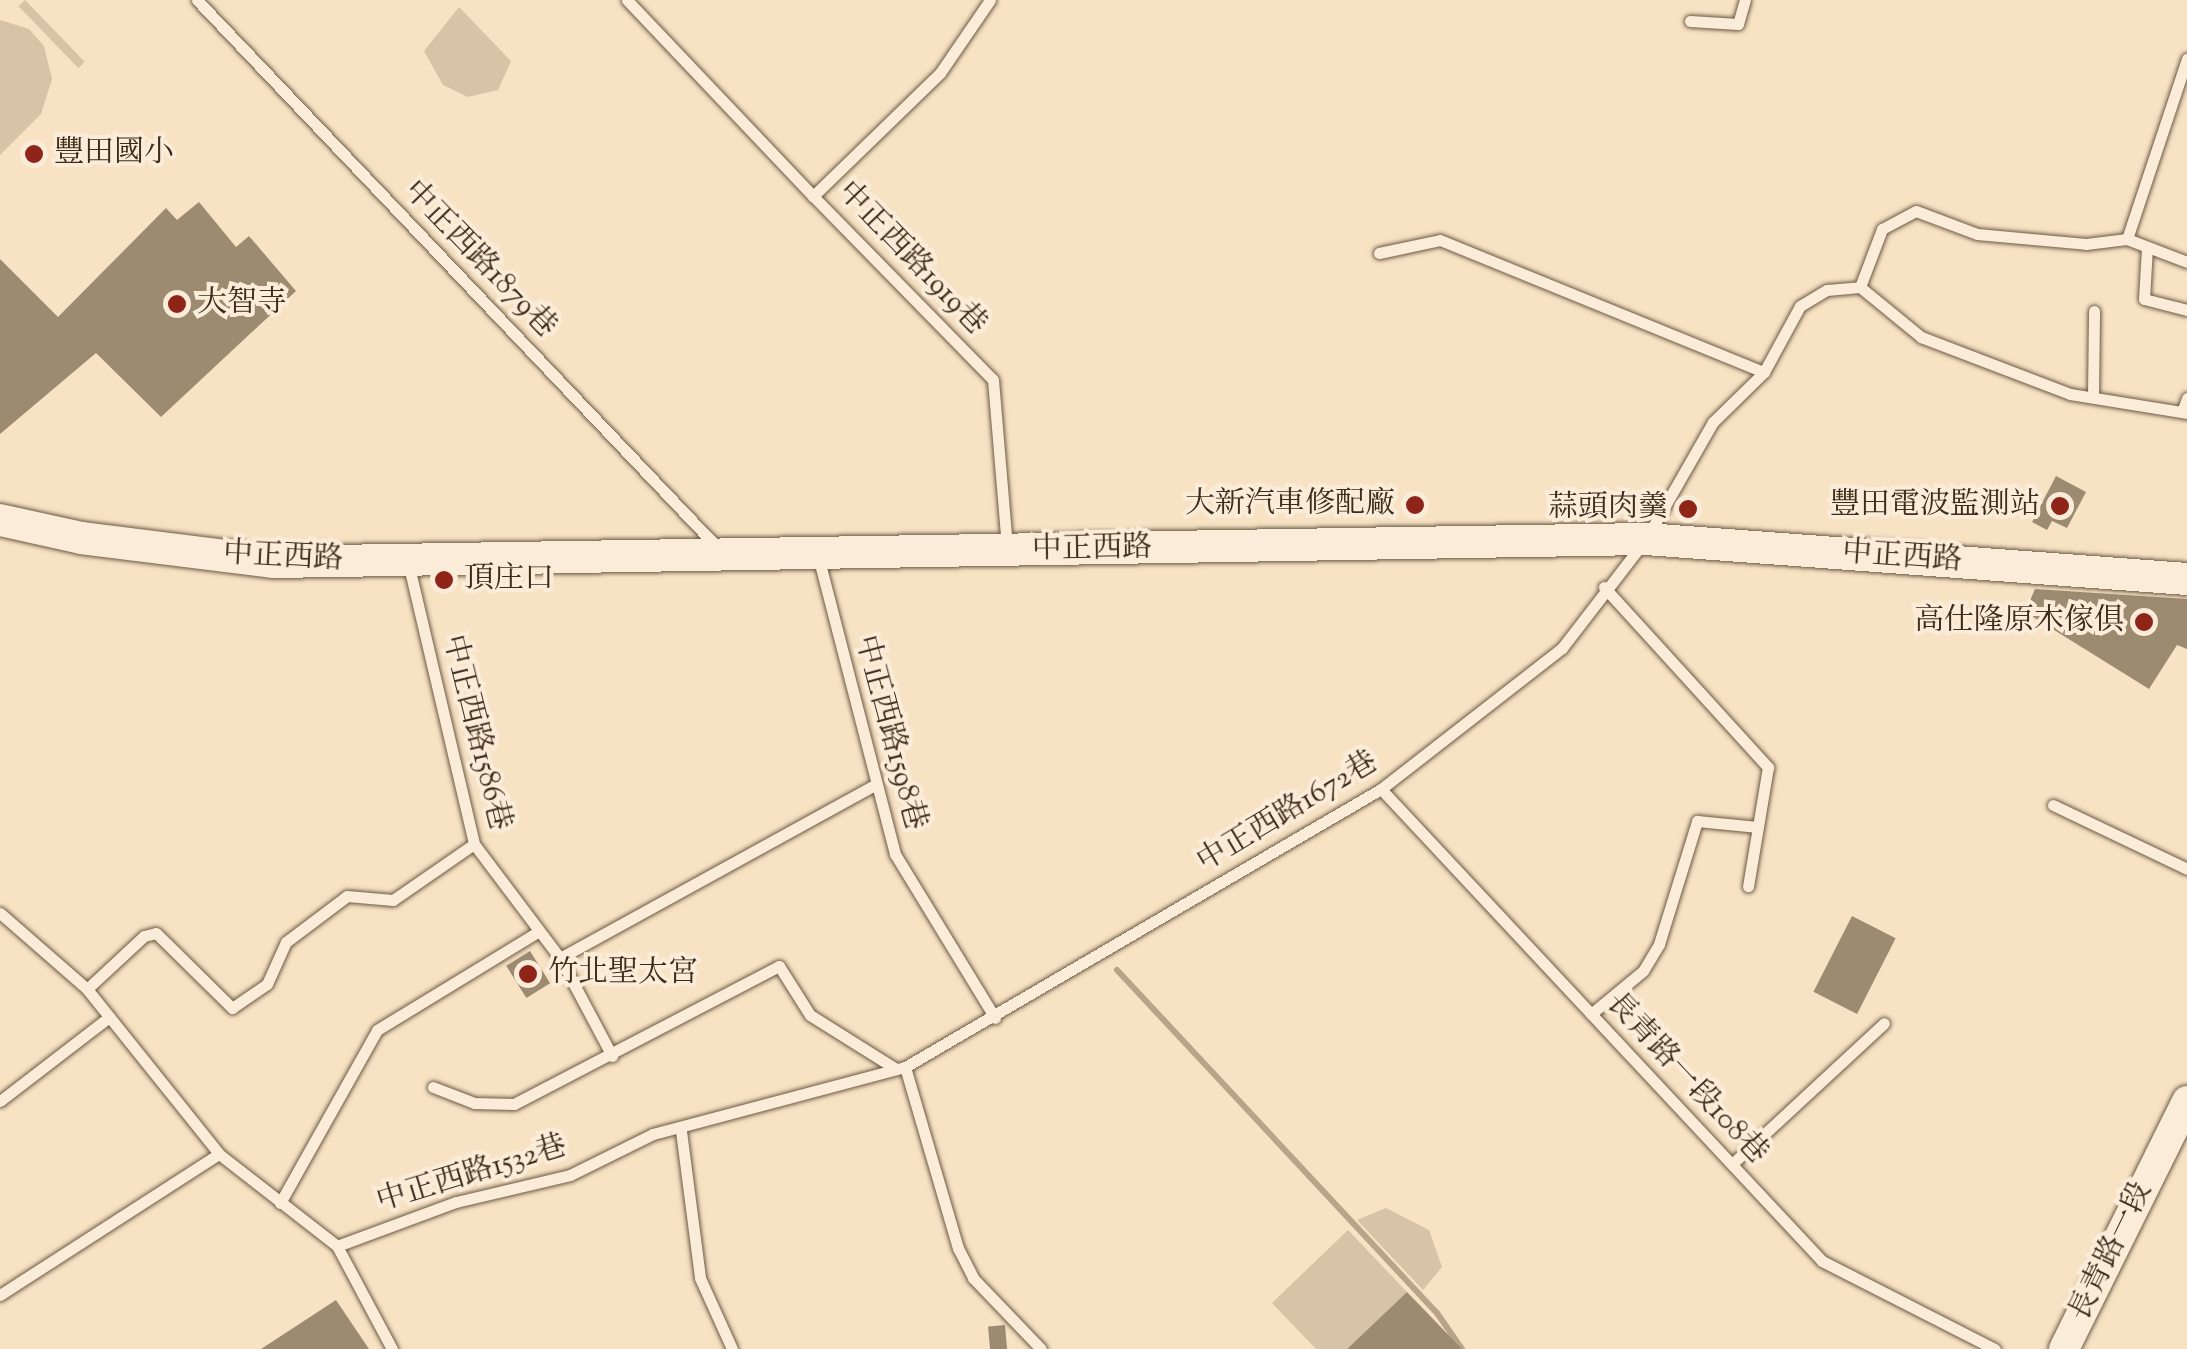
<!DOCTYPE html>
<meta charset="utf-8">
<style>
body{margin:0}
#map{position:relative;width:2187px;height:1349px;overflow:hidden;background:#f7e2c3;font-family:"Sorts Mill Goudy","Noto Serif TC",serif}
div>[style]{position:absolute}
.green>*{inset:0;background:#d7c3a6;transform-origin:0 0}
.stream>*{height:6px;margin:-3px;padding:0 3px;transform-origin:3px;border-radius:3px;background:#b7a489}
.building>*{inset:0;background:#9d8b71;transform-origin:0 0}
.roads{filter:drop-shadow(0 0 2px #6b5a44) drop-shadow(0 0 2px #6b5a44)}
.service>*{height:11px;margin:-5.5px;padding:0 5.5px;transform-origin:5.5px;border-radius:5.5px;background:#faecd8}
.tertiary>*{height:30px;margin:-15px;padding:0 15px;transform-origin:15px;border-radius:15px;background:#faecd8}
.secondary>*{height:32px;margin:-16px;padding:0 16px;transform-origin:16px;border-radius:16px;background:#faecd8}
.dots>*{width:28px;height:28px;translate:-50% -50%;box-sizing:border-box;border:5px solid #faecd8;border-radius:50%}
span{translate:-50% -50%;white-space:nowrap;text-align:center;line-height:1.15;-webkit-text-stroke:8px #faecd8;paint-order:stroke}
.poi-label{font-size:30px;color:#3c2c19}
.left{translate:0 -50%;text-align:left}
.right{translate:-100% -50%;text-align:right}
.street-label{font-size:30px;color:#3c2c19}
</style>
<div id="map">
<div class="green">
<i style="left:25px;top:0;width:86px;height:9px;rotate:46deg"></i>
<i style="clip-path:polygon(459px 7px,511px 61px,498px 90px,468px 97px,443px 85px,424px 51px)"></i>
<i style="clip-path:polygon(0 20px,29px 29px,44px 46px,52px 79px,41px 114px,0 155px)"></i>
<i style="clip-path:polygon(1386px 1208px,1429px 1230px,1442px 1267px,1423px 1290px,1357px 1220px)"></i>
<i style="clip-path:polygon(1348px 1230px,1407px 1292px,1347px 1349px,1316px 1349px,1272px 1303px)"></i>
</div>
<div class="stream">
<i style="left:1117px;top:970px;width:469px;rotate:47deg"></i>
<i style="left:1437px;top:1313px;width:44px;rotate:55.2deg"></i>
</div>
<div class="building">
<i style="clip-path:polygon(199px 202px,236px 247px,249px 236px,296px 291px,161px 417px,96px 353px,0 434px,0 259px,58px 317px,166px 208px,177px 220px)"></i>
<i style="clip-path:polygon(2056px 476px,2086px 492px,2067px 528px,2052px 521px,2047px 530px,2032px 522px)"></i>
<i style="clip-path:polygon(2035px 589px,2187px 599px,2187px 649px,2177px 645px,2149px 689px,2025px 612px)"></i>
<i style="left:1852px;top:916px;width:49px;height:85px;rotate:27deg"></i>
<i style="left:530px;top:951px;width:38px;height:28px;rotate:58deg"></i>
<i style="clip-path:polygon(1407px 1292px,1462px 1349px,1347px 1349px)"></i>
<i style="clip-path:polygon(336px 1300px,369px 1349px,261px 1349px)"></i>
<i style="left:1005px;top:1325px;width:24px;height:17px;rotate:85deg"></i>
</div>
<div class="roads">
<div class="service">
<i style="left:197px;top:0;width:756px;rotate:46.45deg"></i>
<i style="left:627px;top:0;width:270px;rotate:46.5deg"></i>
<i style="left:990px;top:0;width:88px;rotate:124.4deg"></i>
<i style="left:940px;top:73px;width:177px;rotate:135.9deg"></i>
<i style="left:813px;top:196px;width:257px;rotate:45.6deg"></i>
<i style="left:993px;top:380px;width:168px;rotate:85.2deg"></i>
<i style="left:1690px;top:21px;width:48px;rotate:3.6deg"></i>
<i style="left:1738px;top:24px;width:25px;rotate:-74deg"></i>
<i style="left:2127px;top:239px;width:190px;rotate:-71.6deg"></i>
<i style="left:2147px;top:247px;width:52px;rotate:93.3deg"></i>
<i style="left:2144px;top:299px;width:44px;rotate:14.3deg"></i>
<i style="left:1379px;top:253px;width:62px;rotate:-12deg"></i>
<i style="left:1440px;top:240px;width:350px;rotate:22.2deg"></i>
<i style="left:1860px;top:287px;width:62px;rotate:-69.2deg"></i>
<i style="left:1882px;top:229px;width:38px;rotate:-28deg"></i>
<i style="left:1916px;top:211px;width:65px;rotate:20.7deg"></i>
<i style="left:1977px;top:234px;width:109px;rotate:5.2deg"></i>
<i style="left:2086px;top:244px;width:41px;rotate:-7deg"></i>
<i style="left:2127px;top:239px;width:64px;rotate:21deg"></i>
<i style="left:1860px;top:287px;width:79px;rotate:39.3deg"></i>
<i style="left:1921px;top:337px;width:160px;rotate:20.9deg"></i>
<i style="left:2070px;top:394px;width:119px;rotate:9.2deg"></i>
<i style="left:2093px;top:397px;width:86px;rotate:-89.3deg"></i>
<i style="left:2182px;top:412px;width:15px;rotate:-70deg"></i>
<i style="left:818px;top:556px;width:308px;rotate:75.5deg"></i>
<i style="left:895px;top:854px;width:192px;rotate:58.6deg"></i>
<i style="left:408px;top:562px;width:290px;rotate:76.8deg"></i>
<i style="left:474px;top:844px;width:143px;rotate:53deg"></i>
<i style="left:560px;top:958px;width:111px;rotate:62deg"></i>
<i style="left:1604px;top:587px;width:244px;rotate:47.7deg"></i>
<i style="left:1768px;top:767px;width:121px;rotate:99.5deg"></i>
<i style="left:1381px;top:789px;width:646px;rotate:46.94deg"></i>
<i style="left:1822px;top:1261px;width:194px;rotate:27deg"></i>
<i style="left:2053px;top:805px;width:148px;rotate:25.5deg"></i>
<i style="left:0;top:913px;width:116px;rotate:41.1deg"></i>
<i style="left:87px;top:989px;width:211px;rotate:51.3deg"></i>
<i style="left:219px;top:1154px;width:150px;rotate:37.9deg"></i>
<i style="left:337px;top:1246px;width:117px;rotate:61.9deg"></i>
<i style="left:560px;top:958px;width:359px;rotate:-28.8deg"></i>
<i style="left:87px;top:989px;width:78px;rotate:-42.9deg"></i>
<i style="left:144px;top:936px;width:12px;rotate:-14deg"></i>
<i style="left:156px;top:933px;width:107px;rotate:44.6deg"></i>
<i style="left:232px;top:1008px;width:42px;rotate:-34.4deg"></i>
<i style="left:267px;top:984px;width:46px;rotate:-65.7deg"></i>
<i style="left:286px;top:942px;width:76px;rotate:-37deg"></i>
<i style="left:347px;top:896px;width:46px;rotate:5deg"></i>
<i style="left:393px;top:900px;width:98px;rotate:-34.7deg"></i>
<i style="left:1591px;top:1014px;width:67px;rotate:-39.6deg"></i>
<i style="left:1643px;top:971px;width:31px;rotate:-59deg"></i>
<i style="left:1659px;top:944px;width:129px;rotate:-72.8deg"></i>
<i style="left:1697px;top:821px;width:61px;rotate:5.6deg"></i>
<i style="left:905px;top:1067px;width:189px;rotate:73.7deg"></i>
<i style="left:958px;top:1248px;width:34px;rotate:63deg"></i>
<i style="left:973px;top:1278px;width:98px;rotate:46.2deg"></i>
<i style="left:433px;top:1087px;width:44px;rotate:21.3deg"></i>
<i style="left:474px;top:1103px;width:40px;rotate:1.4deg"></i>
<i style="left:514px;top:1104px;width:299px;rotate:-27.5deg"></i>
<i style="left:779px;top:966px;width:58px;rotate:57.7deg"></i>
<i style="left:810px;top:1015px;width:102px;rotate:32.1deg"></i>
<i style="left:0;top:1101px;width:138px;rotate:-37.6deg"></i>
<i style="left:681px;top:1131px;width:148px;rotate:82.6deg"></i>
<i style="left:700px;top:1278px;width:78px;rotate:65.7deg"></i>
<i style="left:1732px;top:1164px;width:207px;rotate:-42.8deg"></i>
<i style="left:280px;top:1203px;width:198px;rotate:-60.7deg"></i>
<i style="left:377px;top:1030px;width:186px;rotate:-31.4deg"></i>
<i style="left:337px;top:1246px;width:127px;rotate:-20.3deg"></i>
<i style="left:456px;top:1202px;width:117px;rotate:-13.3deg"></i>
<i style="left:570px;top:1175px;width:93px;rotate:-26.3deg"></i>
<i style="left:653px;top:1134px;width:261px;rotate:-14.9deg"></i>
<i style="left:905px;top:1067px;width:551px;rotate:-30.29deg"></i>
<i style="left:1381px;top:789px;width:229px;rotate:-37.9deg"></i>
<i style="left:1562px;top:648px;width:138px;rotate:-52.4deg"></i>
<i style="left:1646px;top:539px;width:135px;rotate:-60.2deg"></i>
<i style="left:1713px;top:422px;width:71px;rotate:-44.4deg"></i>
<i style="left:1764px;top:372px;width:75px;rotate:-61.4deg"></i>
<i style="left:1800px;top:306px;width:31px;rotate:-31deg"></i>
<i style="left:1827px;top:290px;width:33px;rotate:-5deg"></i>
<i style="left:0;top:1295px;width:260px;rotate:-32.8deg"></i>
</div>
<div class="tertiary">
<i style="left:2064px;top:1349px;width:277px;rotate:-63.6deg"></i>
</div>
<div class="secondary">
<i style="left:0;top:520px;width:83px;rotate:12.5deg"></i>
<i style="left:81px;top:538px;width:193px;rotate:7.1deg"></i>
<i style="left:273px;top:562px;width:1373px;rotate:-0.96deg"></i>
<i style="left:1646px;top:539px;width:542px;rotate:4.23deg"></i>
</div>
</div>
<div class="dots">
<i style="left:34px;top:154px;background:#8f2418"></i>
<i style="left:177px;top:304px;background:#8f2418"></i>
<i style="left:1415px;top:505px;background:#8f2418"></i>
<i style="left:2060px;top:506px;background:#8f2418"></i>
<i style="left:1688px;top:509px;background:#8f2418"></i>
<i style="left:444px;top:580px;background:#8f2418"></i>
<i style="left:2144px;top:622px;background:#8f2418"></i>
<i style="left:528px;top:974px;background:#8f2418"></i>
</div>
<div class="poi-label">
<span class="left" style="left:54px;top:154px">豐田國小</span>
<span class="left" style="left:197px;top:304px">大智寺</span>
<span class="right" style="left:1395px;top:505px">大新汽車修配廠</span>
<span class="right" style="left:2040px;top:506px">豐田電波監測站</span>
<span class="right" style="left:1668px;top:509px">蒜頭肉羹</span>
<span class="left" style="left:464px;top:580px">頂庄口</span>
<span class="right" style="left:2124px;top:622px">高仕隆原木傢俱</span>
<span class="left" style="left:548px;top:974px">竹北聖太宮</span>
</div>
<div class="street-label">
<span style="left:911px;top:259px;rotate:46deg">中正西路1919巷</span>
<span style="left:479px;top:260px;rotate:46deg">中正西路1879巷</span>
<span style="left:1092px;top:550px;rotate:-1deg">中正西路</span>
<span style="left:283px;top:558px;rotate:3deg">中正西路</span>
<span style="left:1902px;top:558px;rotate:4deg">中正西路</span>
<span style="left:475px;top:733px;rotate:76deg">中正西路1586巷</span>
<span style="left:889px;top:733px;rotate:75deg">中正西路1598巷</span>
<span style="left:1288px;top:813px;rotate:-31deg">中正西路1672巷</span>
<span style="left:1686px;top:1079px;rotate:47deg">長青路一段108巷</span>
<span style="left:472px;top:1175px;rotate:-17deg">中正西路1532巷</span>
<span style="left:2112px;top:1252px;rotate:-64deg">長青路一段</span>
</div>
</div>
